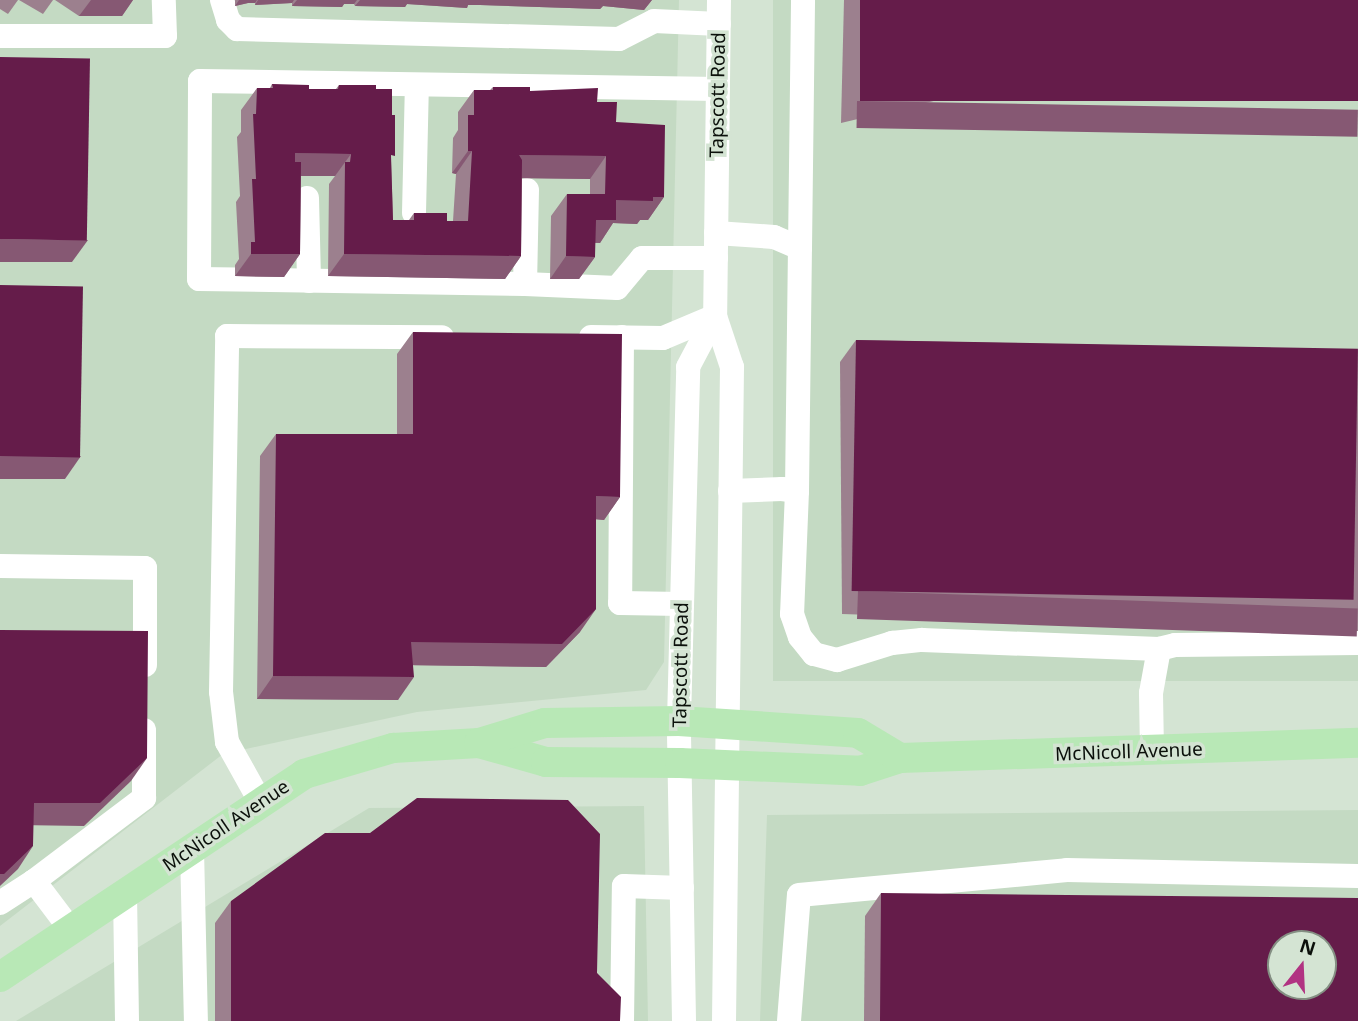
<!DOCTYPE html>
<style>
body{margin:0}
#map{position:relative;width:1358px;height:1021px;overflow:hidden;background:#d4e4d3;font-family:"Noto Sans",sans-serif}
div>[style]{position:absolute}
.built>*{inset:0;background:#c4dac3;transform-origin:0 0}
.minor>*{height:24px;margin:-12px;padding:0 12px;transform-origin:12px;border-radius:12px;background:#fff}
.major>*{height:30px;margin:-15px;padding:0 15px;transform-origin:15px;border-radius:15px;background:#b8e8b6}
.wall>*{inset:0;background:#9c808e}
.shaded-wall>*{inset:0;background:#865873;transform-origin:0 0}
.building>*{inset:0;background:#651c4a;transform-origin:0 0}
span{translate:-50% -50%;white-space:nowrap;text-align:center;line-height:1.15;-webkit-text-stroke:7px #d4e4d3;paint-order:stroke}
.street-label{font-size:19px;color:#0b100b}
.north{position:absolute;left:1267px;top:930px;width:70px;height:70px;box-sizing:border-box;background:#d4e4d3;border:2px solid #848f83;border-radius:50%;rotate:18deg;font-size:19px;font-weight:700;line-height:28px;text-align:center;color:#0b100b}
.north::after{content:'';display:block;margin:auto;width:24px;height:32px;background:#b13382;clip-path:polygon(50% 0,100% 100%,50% 72%,0 100%)}
</style>
<div id="map">
<div class="built">
<i style="clip-path:polygon(0 0,679px 0,664px 662px,646px 690px,417px 712px,223px 754px,0 926px)"></i>
<i style="left:773px;top:0;width:585px;height:681px"></i>
<i style="clip-path:polygon(644px 806px,648px 1021px,16px 1021px,369px 808px)"></i>
<i style="clip-path:polygon(evenodd,1358px 810px,1358px 1021px,760px 1021px,767px 815px,1358px 810px,1281px 944px,1323px 944px,1323px 986px,1281px 986px,1281px 944px)"></i>
</div>
<div class="minor">
<i style="left:222px;top:0;width:21px;rotate:73deg"></i>
<i style="left:228px;top:20px;width:13px;rotate:45deg"></i>
<i style="left:237px;top:29px;width:382px;rotate:1.5deg"></i>
<i style="left:619px;top:39px;width:39px;rotate:-27deg"></i>
<i style="left:654px;top:21px;width:65px;rotate:2.6deg"></i>
<i style="left:719px;top:0;width:316px;rotate:90.7deg"></i>
<i style="left:715px;top:316px;width:54px;rotate:71.6deg"></i>
<i style="left:732px;top:367px;width:654px;rotate:90.7deg"></i>
<i style="left:0;top:36px;width:165px"></i>
<i style="left:165px;top:36px;width:36px;rotate:-92deg"></i>
<i style="left:527px;top:190px;width:94px;rotate:91.2deg"></i>
<i style="left:525px;top:284px;width:326px;rotate:-179.1deg"></i>
<i style="left:199px;top:279px;width:198px;rotate:-89.7deg"></i>
<i style="left:200px;top:81px;width:518px;rotate:0.88deg"></i>
<i style="left:307px;top:198px;width:83px;rotate:88.6deg"></i>
<i style="left:414px;top:213px;width:128px;rotate:-88.7deg"></i>
<i style="left:716px;top:233px;width:58px;rotate:3.9deg"></i>
<i style="left:774px;top:237px;width:28px;rotate:23deg"></i>
<i style="left:800px;top:248px;width:248px;rotate:-89.3deg"></i>
<i style="left:525px;top:284px;width:92px;rotate:2.5deg"></i>
<i style="left:617px;top:288px;width:39px;rotate:-50deg"></i>
<i style="left:642px;top:258px;width:74px"></i>
<i style="left:591px;top:337px;width:72px;rotate:0.8deg"></i>
<i style="left:663px;top:338px;width:56px;rotate:-22.9deg"></i>
<i style="left:622px;top:337px;width:266px;rotate:90.4deg"></i>
<i style="left:620px;top:603px;width:62px;rotate:0.9deg"></i>
<i style="left:730px;top:491px;width:52px;rotate:-2.2deg"></i>
<i style="left:782px;top:489px;width:15px;rotate:8deg"></i>
<i style="left:797px;top:491px;width:243px;rotate:-89.3deg"></i>
<i style="left:797px;top:491px;width:123px;rotate:92.3deg"></i>
<i style="left:792px;top:614px;width:24px;rotate:71deg"></i>
<i style="left:800px;top:637px;width:22px;rotate:51deg"></i>
<i style="left:814px;top:654px;width:24px;rotate:15deg"></i>
<i style="left:837px;top:660px;width:58px;rotate:-17.2deg"></i>
<i style="left:892px;top:643px;width:30px;rotate:-6deg"></i>
<i style="left:922px;top:640px;width:237px;rotate:2.2deg"></i>
<i style="left:0;top:566px;width:145px;rotate:0.8deg"></i>
<i style="left:145px;top:568px;width:97px;rotate:90deg"></i>
<i style="left:1152px;top:751px;width:58px;rotate:-91deg"></i>
<i style="left:1151px;top:693px;width:45px;rotate:-79.7deg"></i>
<i style="left:1159px;top:649px;width:16px;rotate:-14deg"></i>
<i style="left:1175px;top:645px;width:183px;rotate:-0.6deg"></i>
<i style="left:261px;top:803px;width:70px;rotate:-119.1deg"></i>
<i style="left:227px;top:742px;width:50px;rotate:-96.8deg"></i>
<i style="left:221px;top:692px;width:356px;rotate:-89deg"></i>
<i style="left:227px;top:336px;width:215px;rotate:0.3deg"></i>
<i style="left:192px;top:849px;width:172px;rotate:88.7deg"></i>
<i style="left:34px;top:881px;width:138px;rotate:-37deg"></i>
<i style="left:144px;top:798px;width:68px;rotate:-90deg"></i>
<i style="left:125px;top:894px;width:127px;rotate:89.1deg"></i>
<i style="left:0;top:903px;width:40px;rotate:-32.9deg"></i>
<i style="left:34px;top:881px;width:61px;rotate:52.9deg"></i>
<i style="left:622px;top:1021px;width:135px;rotate:-89.2deg"></i>
<i style="left:624px;top:886px;width:58px;rotate:2deg"></i>
<i style="left:684px;top:1021px;width:300px;rotate:-91deg"></i>
<i style="left:679px;top:721px;width:354px;rotate:-88.5deg"></i>
<i style="left:688px;top:367px;width:58px;rotate:-62.1deg"></i>
<i style="left:789px;top:1021px;width:126px;rotate:-85.5deg"></i>
<i style="left:799px;top:895px;width:269px;rotate:-5.3deg"></i>
<i style="left:1067px;top:870px;width:291px;rotate:1.2deg"></i>
</div>
<div class="major">
<i style="left:479px;top:743px;width:70px;rotate:15.8deg"></i>
<i style="left:546px;top:762px;width:134px;rotate:0.4deg"></i>
<i style="left:680px;top:763px;width:180px;rotate:2.5deg"></i>
<i style="left:860px;top:771px;width:42px;rotate:-18deg"></i>
<i style="left:900px;top:758px;width:458px;rotate:-1.9deg"></i>
<i style="left:0;top:977px;width:366px;rotate:-33.7deg"></i>
<i style="left:304px;top:774px;width:93px;rotate:-16.3deg"></i>
<i style="left:393px;top:748px;width:86px;rotate:-3.3deg"></i>
<i style="left:479px;top:743px;width:69px;rotate:-16.9deg"></i>
<i style="left:545px;top:723px;width:134px;rotate:-0.9deg"></i>
<i style="left:679px;top:721px;width:179px;rotate:3.8deg"></i>
<i style="left:858px;top:733px;width:49px;rotate:30.8deg"></i>
</div>
<div class="wall">
<i style="clip-path:polygon(0 0,18px 0,8px 14px,0 9px)"></i>
<i style="clip-path:polygon(19px 0,53px 0,43px 14px)"></i>
<i style="clip-path:polygon(55px 0,133px 0,122px 16px,79px 16px)"></i>
<i style="clip-path:polygon(235px 0,652px 0,644px 10px,603px 6px,600px 9px,480px 5px,468px 5px,467px 8px,407px 4px,405px 7px,355px 6px,354px 4px,344px 4px,342px 7px,292px 6px,292px 3px,255px 5px,255px 3px,248px 3px,235px 6px)"></i>
<i style="clip-path:polygon(844px 0,1358px 0,841px 123px)"></i>
<i style="clip-path:polygon(272px 84px,309px 89px,336px 89px,339px 85px,376px 89px,391px 161px,393px 220px,409px 220px,414px 213px,447px 221px,453px 221px,456px 174px,452px 173px,453px 138px,458px 130px,458px 112px,474px 90px,490px 90px,493px 87px,530px 91px,597px 102px,616px 122px,664px 197px,648px 220px,640px 220px,637px 224px,613px 223px,600px 243px,595px 243px,595px 257px,579px 279px,550px 279px,551px 216px,567px 194px,590px 194px,590px 179px,522px 178px,521px 256px,505px 279px,328px 276px,329px 184px,335px 176px,301px 176px,300px 254px,284px 277px,235px 276px,235px 265px,239px 259px,236px 202px,240px 196px,237px 137px,241px 132px,241px 110px,257px 88px,270px 88px)"></i>
<i style="clip-path:polygon(413px 332px,620px 497px,604px 520px,596px 519px,580px 632px,546px 667px,413px 665px,398px 700px,257px 699px,260px 456px,276px 434px,397px 434px,397px 354px)"></i>
<i style="clip-path:polygon(856px 340px,1358px 350px,1358px 631px,842px 614px,840px 362px)"></i>
<i style="clip-path:polygon(881px 893px,1358px 1021px,864px 1021px,865px 916px)"></i>
<i style="clip-path:polygon(231px 901px,597px 973px,620px 1021px,215px 1021px,215px 923px)"></i>
</div>
<div class="shaded-wall">
<i style="clip-path:polygon(91px 0,133px 0,122px 16px,79px 16px)"></i>
<i style="clip-path:polygon(239px 0,257px 0,255px 3px,248px 3px,235px 6px)"></i>
<i style="clip-path:polygon(258px 0,294px 0,292px 3px,255px 5px)"></i>
<i style="clip-path:polygon(297px 0,357px 0,354px 4px,344px 4px,342px 7px,292px 6px)"></i>
<i style="clip-path:polygon(360px 0,652px 0,644px 10px,603px 6px,600px 9px,480px 5px,468px 5px,467px 8px,407px 4px,405px 7px,355px 6px)"></i>
<i style="left:857px;top:101px;width:501px;height:27px;rotate:1deg"></i>
<i style="clip-path:polygon(468px 151px,472px 151px,456px 174px,452px 173px)"></i>
<i style="clip-path:polygon(295px 153px,351px 154px,335px 176px,279px 176px)"></i>
<i style="clip-path:polygon(519px 155px,606px 156px,590px 179px,503px 178px)"></i>
<i style="clip-path:polygon(653px 197px,664px 197px,648px 220px,640px 220px,637px 224px,613px 223px,600px 243px,580px 242px,596px 220px,616px 200px)"></i>
<i style="clip-path:polygon(0 239px,88px 240px,72px 262px,0 262px)"></i>
<i style="clip-path:polygon(251px 254px,300px 254px,284px 277px,235px 276px)"></i>
<i style="clip-path:polygon(344px 254px,521px 256px,505px 279px,328px 276px)"></i>
<i style="clip-path:polygon(566px 256px,595px 257px,579px 279px,550px 279px)"></i>
<i style="clip-path:polygon(0 456px,81px 456px,65px 479px,0 479px)"></i>
<i style="clip-path:polygon(596px 496px,620px 497px,604px 520px,580px 518px)"></i>
<i style="left:858px;top:591px;width:500px;height:28px;rotate:2deg"></i>
<i style="clip-path:polygon(596px 609px,580px 632px,546px 667px,395px 665px,411px 642px)"></i>
<i style="clip-path:polygon(273px 676px,414px 677px,398px 700px,257px 699px)"></i>
<i style="clip-path:polygon(147px 758px,131px 781px,84px 826px,18px 825px,34px 803px)"></i>
<i style="clip-path:polygon(33px 846px,18px 869px,0 886px,0 874px)"></i>
</div>
<div class="building">
<i style="left:860px;top:0;width:498px;height:101px"></i>
<i style="left:0;top:57px;width:90px;height:182px;rotate:1deg"></i>
<i style="clip-path:polygon(272px 84px,309px 85px,309px 89px,338px 89px,339px 85px,376px 85px,376px 89px,392px 89px,392px 115px,395px 115px,395px 156px,391px 155px,393px 220px,414px 220px,414px 213px,447px 213px,447px 221px,468px 221px,472px 151px,468px 151px,468px 115px,474px 115px,474px 90px,493px 90px,493px 87px,530px 87px,530px 91px,598px 88px,597px 102px,617px 102px,616px 122px,665px 125px,664px 197px,653px 197px,653px 201px,616px 200px,616px 220px,596px 220px,595px 257px,566px 256px,567px 194px,605px 194px,606px 156px,519px 155px,522px 160px,521px 256px,344px 254px,345px 162px,350px 162px,351px 154px,295px 153px,295px 162px,301px 162px,300px 254px,251px 254px,251px 242px,255px 242px,252px 179px,256px 179px,253px 114px,256px 114px,257px 88px,273px 88px)"></i>
<i style="left:0;top:285px;width:83px;height:171px;rotate:1deg"></i>
<i style="clip-path:polygon(413px 332px,622px 334px,620px 497px,596px 496px,596px 609px,562px 644px,411px 642px,414px 677px,273px 676px,276px 434px,413px 434px)"></i>
<i style="left:856px;top:340px;width:502px;height:251px;rotate:1deg"></i>
<i style="clip-path:polygon(0 630px,148px 631px,147px 758px,100px 803px,34px 803px,33px 846px,4px 874px,0 874px)"></i>
<i style="clip-path:polygon(417px 798px,568px 800px,600px 834px,597px 973px,621px 997px,620px 1021px,231px 1021px,231px 901px,325px 833px,370px 833px)"></i>
<i style="clip-path:polygon(evenodd,881px 893px,1358px 898px,1358px 1021px,880px 1021px,881px 893px,1281px 944px,1323px 944px,1323px 986px,1281px 986px,1281px 944px)"></i>
</div>
<div class="street-label">
<span style="left:718px;top:95px;rotate:-89deg">Tapscott Road</span>
<span style="left:681px;top:665px;rotate:-89deg">Tapscott Road</span>
<span style="left:1129px;top:752px;rotate:-2deg">McNicoll Avenue</span>
<span style="left:226px;top:826px;rotate:-34deg">McNicoll Avenue</span>
</div>
<div class="north">N</div>
</div>
